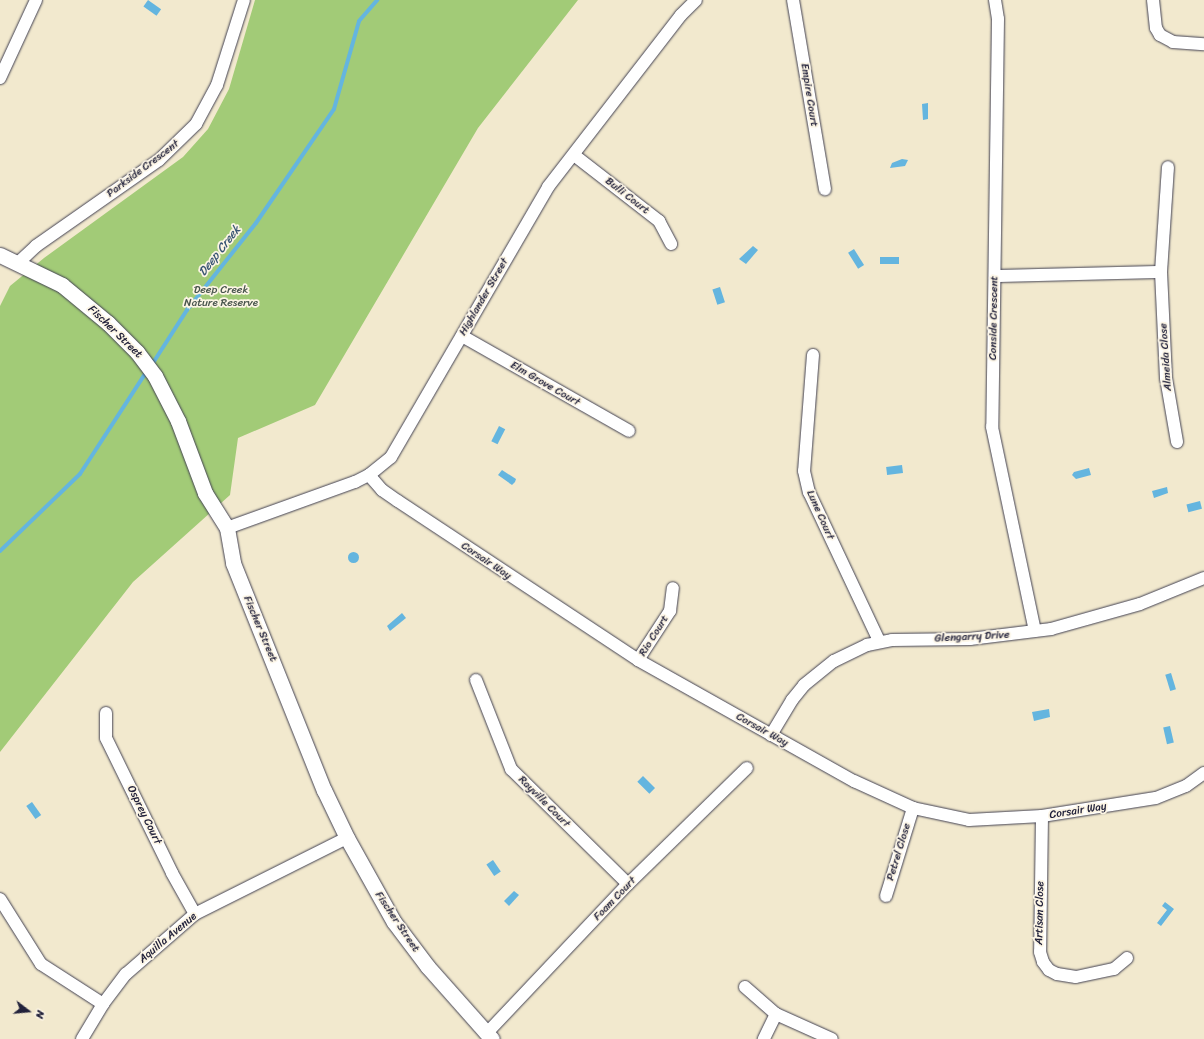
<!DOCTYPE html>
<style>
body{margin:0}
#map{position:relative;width:1204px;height:1039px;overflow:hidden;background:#f2e9ce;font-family:Sriracha,sans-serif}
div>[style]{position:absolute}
.green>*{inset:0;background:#a2cb77}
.water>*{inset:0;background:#64b5df;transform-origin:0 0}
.round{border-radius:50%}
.stream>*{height:4px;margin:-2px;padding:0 2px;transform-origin:2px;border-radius:2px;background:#64b5df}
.roads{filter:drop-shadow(0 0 1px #414051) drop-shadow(0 0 1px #414051)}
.minor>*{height:12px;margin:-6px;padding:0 6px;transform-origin:6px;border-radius:6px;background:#fff}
.tertiary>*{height:15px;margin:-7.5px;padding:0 7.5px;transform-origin:7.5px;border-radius:7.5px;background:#fff}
span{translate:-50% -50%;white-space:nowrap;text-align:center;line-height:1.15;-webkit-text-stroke:3.5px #fcf5e5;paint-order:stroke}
.street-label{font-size:11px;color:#22223b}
.park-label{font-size:11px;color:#48554d}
.water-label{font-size:12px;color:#395574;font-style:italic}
.north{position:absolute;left:8px;top:991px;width:40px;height:40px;-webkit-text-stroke:3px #fcf5e5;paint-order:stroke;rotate:106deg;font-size:11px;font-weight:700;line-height:16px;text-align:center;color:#22223b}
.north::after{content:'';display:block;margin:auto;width:14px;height:18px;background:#22223b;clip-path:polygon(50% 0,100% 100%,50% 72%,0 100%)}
</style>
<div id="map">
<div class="green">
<i style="clip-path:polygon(255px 0,578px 0,478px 128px,315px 405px,238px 438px,230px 495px,133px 582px,0 752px,0 306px,10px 286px,44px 258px,183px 157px,208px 129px,229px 89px)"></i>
</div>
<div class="water">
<i style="left:148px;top:0;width:16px;height:8px;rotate:35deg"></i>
<i style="clip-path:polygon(928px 103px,928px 119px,923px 120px,922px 104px)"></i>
<i style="clip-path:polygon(902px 159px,908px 160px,905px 166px,890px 168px,892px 163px)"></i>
<i style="clip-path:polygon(753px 246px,758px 250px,746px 264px,739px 259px)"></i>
<i style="left:854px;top:249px;width:19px;height:7px;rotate:58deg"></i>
<i style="left:880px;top:257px;width:19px;height:7px"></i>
<i style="left:720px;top:287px;width:16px;height:8px;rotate:72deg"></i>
<i style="left:499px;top:426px;width:7px;height:17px;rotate:27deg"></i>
<i style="left:902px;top:465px;width:8px;height:16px;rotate:83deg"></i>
<i style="clip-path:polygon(1089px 468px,1091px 475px,1076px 479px,1072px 475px,1074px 472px)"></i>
<i style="clip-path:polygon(502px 470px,516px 479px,515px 482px,512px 485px,498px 475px)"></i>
<i style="clip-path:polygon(1167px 487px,1168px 493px,1154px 498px,1152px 491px)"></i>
<i style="left:1200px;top:501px;width:8px;height:14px;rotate:76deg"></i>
<i class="round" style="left:347.5px;top:551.5px;width:11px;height:11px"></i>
<i style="clip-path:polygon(402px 613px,406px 618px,390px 631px,387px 626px)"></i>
<i style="left:1171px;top:673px;width:17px;height:6px;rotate:73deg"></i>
<i style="clip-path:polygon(1049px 709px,1050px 717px,1034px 721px,1032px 712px)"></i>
<i style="left:1170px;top:726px;width:17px;height:7px;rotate:77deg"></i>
<i style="left:643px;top:776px;width:17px;height:8px;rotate:45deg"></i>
<i style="left:32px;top:802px;width:16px;height:7px;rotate:55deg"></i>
<i style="left:493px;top:860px;width:14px;height:8px;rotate:56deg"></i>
<i style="clip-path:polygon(514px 891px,519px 895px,509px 906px,504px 901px)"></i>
<i style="clip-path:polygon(1165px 902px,1174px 909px,1161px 926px,1157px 923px,1167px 910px,1162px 906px)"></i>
</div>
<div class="stream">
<i style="left:151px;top:366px;width:67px;rotate:-57.3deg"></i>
<i style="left:187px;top:310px;width:111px;rotate:-51.6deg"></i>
<i style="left:256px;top:223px;width:138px;rotate:-55.6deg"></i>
<i style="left:334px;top:109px;width:91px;rotate:-74.1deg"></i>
<i style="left:359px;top:21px;width:28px;rotate:-49deg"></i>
<i style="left:0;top:551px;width:111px;rotate:-43.9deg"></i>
<i style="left:80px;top:474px;width:123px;rotate:-57deg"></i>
</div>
<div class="roads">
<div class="minor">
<i style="left:793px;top:0;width:192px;rotate:80.4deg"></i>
<i style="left:995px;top:0;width:19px;rotate:81deg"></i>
<i style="left:998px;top:19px;width:408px;rotate:90.8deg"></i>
<i style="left:992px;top:427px;width:208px;rotate:78.1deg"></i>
<i style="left:1153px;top:0;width:28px;rotate:84deg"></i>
<i style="left:1156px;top:28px;width:8px;rotate:60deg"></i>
<i style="left:1160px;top:35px;width:15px;rotate:28deg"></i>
<i style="left:1173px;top:42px;width:31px;rotate:4deg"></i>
<i style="left:0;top:78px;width:86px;rotate:-65.2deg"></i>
<i style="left:574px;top:155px;width:108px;rotate:37.8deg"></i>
<i style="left:659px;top:221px;width:26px;rotate:62deg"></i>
<i style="left:18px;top:263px;width:25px;rotate:-43deg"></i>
<i style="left:36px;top:246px;width:150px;rotate:-35deg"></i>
<i style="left:159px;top:160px;width:52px;rotate:-44.2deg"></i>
<i style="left:196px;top:124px;width:44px;rotate:-61.7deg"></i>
<i style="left:217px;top:85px;width:89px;rotate:-72.4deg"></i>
<i style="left:1161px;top:272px;width:106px;rotate:87.3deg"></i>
<i style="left:1166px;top:378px;width:65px;rotate:80.2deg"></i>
<i style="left:995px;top:276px;width:166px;rotate:-1.4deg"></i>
<i style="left:1161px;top:272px;width:105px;rotate:-86.2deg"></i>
<i style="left:462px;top:336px;width:192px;rotate:29.6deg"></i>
<i style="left:813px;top:355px;width:116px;rotate:94.4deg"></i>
<i style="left:804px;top:471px;width:22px;rotate:77deg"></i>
<i style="left:809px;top:492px;width:165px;rotate:64.8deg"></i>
<i style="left:369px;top:475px;width:20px;rotate:49deg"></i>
<i style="left:382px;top:490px;width:19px;rotate:35deg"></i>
<i style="left:398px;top:501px;width:288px;rotate:33.5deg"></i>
<i style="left:638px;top:660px;width:248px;rotate:29.3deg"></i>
<i style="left:854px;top:781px;width:65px;rotate:24.6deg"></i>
<i style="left:913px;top:808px;width:57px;rotate:12.1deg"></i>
<i style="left:969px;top:820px;width:73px;rotate:-3.1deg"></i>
<i style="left:1042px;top:816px;width:115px;rotate:-9deg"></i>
<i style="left:1156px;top:798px;width:32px;rotate:-22deg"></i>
<i style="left:1186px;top:786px;width:22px;rotate:-36deg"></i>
<i style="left:227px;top:528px;width:136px;rotate:-19.8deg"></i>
<i style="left:355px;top:482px;width:16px;rotate:-27deg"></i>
<i style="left:369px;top:475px;width:28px;rotate:-39deg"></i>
<i style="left:391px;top:457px;width:312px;rotate:-59.8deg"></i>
<i style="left:548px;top:187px;width:217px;rotate:-52.3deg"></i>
<i style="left:681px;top:15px;width:21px;rotate:-45deg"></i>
<i style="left:638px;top:660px;width:59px;rotate:-56.9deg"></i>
<i style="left:670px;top:611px;width:23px;rotate:-83deg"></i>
<i style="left:476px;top:680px;width:96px;rotate:68.5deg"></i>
<i style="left:511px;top:769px;width:164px;rotate:44.5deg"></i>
<i style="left:106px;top:713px;width:25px;rotate:90deg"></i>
<i style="left:106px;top:738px;width:150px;rotate:63.9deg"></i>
<i style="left:172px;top:873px;width:47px;rotate:60.7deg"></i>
<i style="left:771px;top:735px;width:41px;rotate:-59deg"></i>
<i style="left:792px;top:700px;width:19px;rotate:-51deg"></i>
<i style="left:804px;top:685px;width:38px;rotate:-39deg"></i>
<i style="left:834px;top:661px;width:37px;rotate:-26deg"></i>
<i style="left:867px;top:645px;width:25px;rotate:-11deg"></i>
<i style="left:892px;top:640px;width:78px;rotate:-0.7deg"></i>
<i style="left:970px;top:639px;width:82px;rotate:-7deg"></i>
<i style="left:1051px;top:629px;width:92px;rotate:-15.7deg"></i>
<i style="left:1140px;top:604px;width:69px;rotate:-22.1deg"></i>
<i style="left:1042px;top:816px;width:136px;rotate:90.8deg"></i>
<i style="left:1040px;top:952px;width:10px;rotate:73deg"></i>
<i style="left:1043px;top:962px;width:10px;rotate:53deg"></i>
<i style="left:1049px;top:970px;width:9px;rotate:27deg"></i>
<i style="left:1057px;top:974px;width:19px;rotate:9deg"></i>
<i style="left:1076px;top:977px;width:39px;rotate:-12deg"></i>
<i style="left:1114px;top:969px;width:17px;rotate:-40deg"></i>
<i style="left:886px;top:896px;width:92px;rotate:-72.9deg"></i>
<i style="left:0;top:899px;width:77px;rotate:57.8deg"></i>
<i style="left:41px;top:964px;width:74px;rotate:32.8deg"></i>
<i style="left:745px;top:987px;width:41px;rotate:41.1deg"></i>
<i style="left:776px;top:1014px;width:28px;rotate:116deg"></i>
<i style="left:776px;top:1014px;width:61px;rotate:24.1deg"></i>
<i style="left:486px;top:1034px;width:207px;rotate:-46.6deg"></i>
<i style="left:628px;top:884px;width:166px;rotate:-44.3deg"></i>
<i style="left:82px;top:1039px;width:41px;rotate:-59deg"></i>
<i style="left:103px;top:1004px;width:38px;rotate:-53deg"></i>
<i style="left:126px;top:974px;width:91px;rotate:-41deg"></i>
<i style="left:195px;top:914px;width:170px;rotate:-26.6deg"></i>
</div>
<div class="tertiary">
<i style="left:0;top:255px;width:69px;rotate:25.8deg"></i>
<i style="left:62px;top:285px;width:60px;rotate:39.6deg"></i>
<i style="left:108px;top:323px;width:41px;rotate:45deg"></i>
<i style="left:137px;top:352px;width:30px;rotate:53deg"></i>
<i style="left:155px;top:376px;width:51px;rotate:62.9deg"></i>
<i style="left:178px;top:421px;width:77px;rotate:69.4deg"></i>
<i style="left:205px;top:493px;width:41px;rotate:57.8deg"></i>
<i style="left:227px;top:528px;width:36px;rotate:80deg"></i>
<i style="left:233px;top:563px;width:245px;rotate:68.2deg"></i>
<i style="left:324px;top:790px;width:53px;rotate:64.4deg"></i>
<i style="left:347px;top:838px;width:96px;rotate:60.8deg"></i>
<i style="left:394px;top:922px;width:56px;rotate:52.9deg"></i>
<i style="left:428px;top:967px;width:96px;rotate:48.4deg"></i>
</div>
</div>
<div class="street-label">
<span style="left:809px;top:95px;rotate:81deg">Empire Court</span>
<span style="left:143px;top:169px;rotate:-37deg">Parkside Crescent</span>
<span style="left:627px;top:196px;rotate:38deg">Bulli Court</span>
<span style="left:484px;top:297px;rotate:-60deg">Highlander Street</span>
<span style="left:994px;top:318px;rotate:-89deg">Conside Crescent</span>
<span style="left:115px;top:332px;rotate:44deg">Fischer Street</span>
<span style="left:1166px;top:357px;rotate:-94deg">Almeida Close</span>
<span style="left:545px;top:384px;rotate:30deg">Elm Grove Court</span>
<span style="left:820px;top:515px;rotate:66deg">Lune Court</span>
<span style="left:486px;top:561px;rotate:34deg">Corsair Way</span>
<span style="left:260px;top:629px;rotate:67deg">Fischer Street</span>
<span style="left:654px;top:636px;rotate:-58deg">Rio Court</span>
<span style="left:972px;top:637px;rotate:-3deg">Glengarry Drive</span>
<span style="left:762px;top:730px;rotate:29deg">Corsair Way</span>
<span style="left:544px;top:802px;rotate:45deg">Rayville Court</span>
<span style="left:1078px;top:811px;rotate:-9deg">Corsair Way</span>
<span style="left:144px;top:815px;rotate:64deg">Osprey Court</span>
<span style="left:899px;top:852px;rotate:-73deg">Petrel Close</span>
<span style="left:615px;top:899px;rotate:-46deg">Foam Court</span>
<span style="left:1040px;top:913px;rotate:-89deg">Artisan Close</span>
<span style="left:397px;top:922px;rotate:56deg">Fischer Street</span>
<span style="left:168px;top:938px;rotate:-40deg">Aquilla Avenue</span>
</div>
<div class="park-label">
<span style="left:221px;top:297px">Deep Creek<br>Nature Reserve</span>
</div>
<div class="water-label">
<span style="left:220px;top:251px;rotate:-52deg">Deep Creek</span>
</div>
<div class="north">N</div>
</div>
